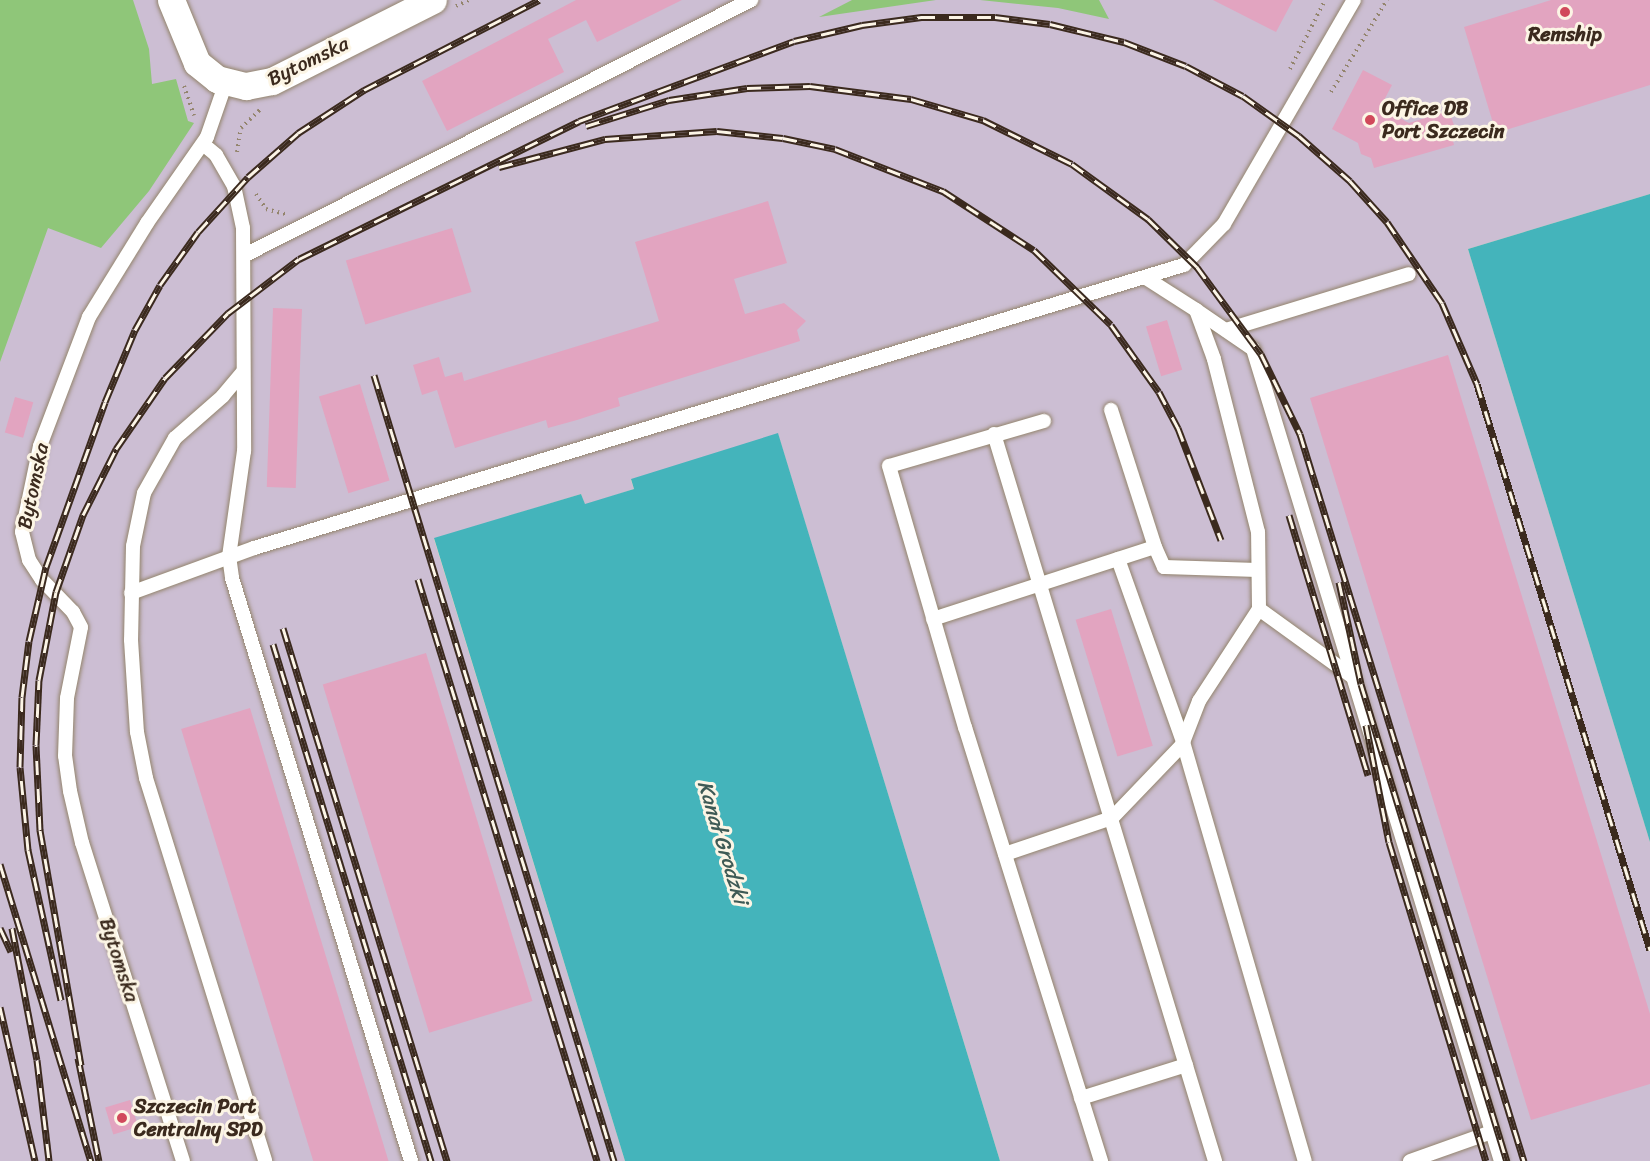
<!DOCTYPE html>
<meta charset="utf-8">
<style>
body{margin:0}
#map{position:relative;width:1650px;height:1161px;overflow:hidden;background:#ebdfba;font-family:Sriracha,sans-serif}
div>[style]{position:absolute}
.industrial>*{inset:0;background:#ccbed3}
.green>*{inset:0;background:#8fc679}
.water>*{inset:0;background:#44b4bb}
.building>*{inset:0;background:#e2a4c0;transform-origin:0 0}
.path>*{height:4px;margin-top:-2px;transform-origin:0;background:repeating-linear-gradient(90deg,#93846c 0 1.5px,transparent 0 6px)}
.roads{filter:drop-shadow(0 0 2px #93846c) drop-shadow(0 0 2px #93846c)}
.lane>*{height:14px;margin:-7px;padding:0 7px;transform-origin:7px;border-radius:7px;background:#fff}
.street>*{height:27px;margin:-13.5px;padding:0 13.5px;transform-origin:13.5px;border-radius:13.5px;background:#fff}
.rail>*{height:7px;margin-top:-3.5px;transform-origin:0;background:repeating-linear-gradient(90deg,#fcf5e5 0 14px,#3b2a1e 0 28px);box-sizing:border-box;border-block:2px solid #3b2a1e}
.dots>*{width:16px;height:16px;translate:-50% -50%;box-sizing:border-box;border:3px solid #fcf5e5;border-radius:50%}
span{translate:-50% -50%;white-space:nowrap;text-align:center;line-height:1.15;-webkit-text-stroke:6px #fcf5e5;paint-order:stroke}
.poi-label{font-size:20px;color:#3b2a1e;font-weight:700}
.left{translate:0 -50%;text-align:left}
.street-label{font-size:20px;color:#3b2a1e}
.water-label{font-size:21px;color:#3e5a55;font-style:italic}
</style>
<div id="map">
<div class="industrial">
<i style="clip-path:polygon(0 0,1650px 0,1650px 194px,1468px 249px,1650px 842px,1650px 1161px,1000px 1161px,778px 434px,631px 480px,634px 489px,585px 505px,581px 494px,434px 539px,625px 1161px,0 1161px)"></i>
</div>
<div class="green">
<i style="clip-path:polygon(0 0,133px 0,149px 49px,152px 84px,176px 79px,188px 121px,194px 123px,149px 191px,101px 248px,48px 228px,0 362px)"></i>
<i style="clip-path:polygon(852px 0,936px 0,819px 17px)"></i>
<i style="clip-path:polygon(980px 0,1099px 0,1109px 19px,1058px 8px)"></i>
</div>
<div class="water">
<i style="clip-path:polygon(1650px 194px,1650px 842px,1468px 249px)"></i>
<i style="clip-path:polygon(778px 433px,1000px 1161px,625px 1161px,434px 538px,581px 494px,585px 504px,634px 489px,631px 479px)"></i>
</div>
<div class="building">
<i style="clip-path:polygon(576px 0,682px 0,597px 42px,586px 20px,548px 39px,564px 72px,447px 131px,422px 81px)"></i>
<i style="clip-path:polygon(1213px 0,1293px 0,1276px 32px)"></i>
<i style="clip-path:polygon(1551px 0,1650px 0,1650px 85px,1496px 133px,1464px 27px)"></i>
<i style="clip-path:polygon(1363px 70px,1392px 85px,1380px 108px,1409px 123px,1444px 112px,1445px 116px,1450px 114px,1459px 139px,1453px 141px,1454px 145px,1374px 168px,1371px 158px,1361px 154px,1358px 143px,1332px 129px)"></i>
<i style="clip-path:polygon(768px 201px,787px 263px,734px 279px,745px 314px,784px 303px,806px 321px,797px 330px,800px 341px,618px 398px,620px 406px,577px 420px,548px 428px,546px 420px,455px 448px,437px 390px,422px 395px,413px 365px,439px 357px,445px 377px,462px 372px,464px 381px,659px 321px,635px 242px)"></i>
<i style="left:452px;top:228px;width:67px;height:111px;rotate:73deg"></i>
<i style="left:273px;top:308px;width:29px;height:179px;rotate:2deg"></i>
<i style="left:1167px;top:320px;width:52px;height:22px;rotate:73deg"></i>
<i style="clip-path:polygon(1448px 355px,1650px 1014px,1650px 1084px,1531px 1120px,1310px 398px)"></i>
<i style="left:360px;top:384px;width:101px;height:43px;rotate:73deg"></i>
<i style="left:15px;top:397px;width:19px;height:37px;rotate:16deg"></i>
<i style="left:1111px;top:609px;width:143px;height:37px;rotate:73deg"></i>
<i style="left:426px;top:653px;width:364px;height:108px;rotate:73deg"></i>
<i style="left:250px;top:708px;width:474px;height:72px;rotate:73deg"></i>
<i style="left:130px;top:1100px;width:28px;height:26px;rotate:73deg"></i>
</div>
<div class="path">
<i style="left:456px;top:6px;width:14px;rotate:-25deg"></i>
<i style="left:1290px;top:69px;width:77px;rotate:-63.1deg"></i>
<i style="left:184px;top:86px;width:31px;rotate:71deg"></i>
<i style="left:1331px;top:92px;width:108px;rotate:-58.7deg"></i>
<i style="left:237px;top:152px;width:24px;rotate:-81deg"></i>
<i style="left:241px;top:128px;width:28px;rotate:-44deg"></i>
<i style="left:256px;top:194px;width:18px;rotate:56deg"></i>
<i style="left:266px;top:209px;width:20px;rotate:15deg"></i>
</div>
<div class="roads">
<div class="lane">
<i style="left:203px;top:144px;width:17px;rotate:40deg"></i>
<i style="left:216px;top:155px;width:36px;rotate:60deg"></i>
<i style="left:234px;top:186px;width:43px;rotate:77.9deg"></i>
<i style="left:243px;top:228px;width:223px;rotate:89.7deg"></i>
<i style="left:244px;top:451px;width:106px;rotate:98.1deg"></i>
<i style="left:229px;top:556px;width:22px;rotate:82deg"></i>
<i style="left:232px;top:578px;width:610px;rotate:72.93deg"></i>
<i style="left:245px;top:255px;width:567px;rotate:-26.75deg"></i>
<i style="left:1196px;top:310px;width:69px;rotate:34.4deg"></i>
<i style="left:1253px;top:349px;width:849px;rotate:73.02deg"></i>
<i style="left:1226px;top:330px;width:191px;rotate:-17deg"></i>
<i style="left:242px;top:373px;width:30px;rotate:130deg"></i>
<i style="left:223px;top:396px;width:64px;rotate:138.8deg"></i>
<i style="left:175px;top:438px;width:63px;rotate:119.4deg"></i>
<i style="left:144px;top:493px;width:54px;rotate:101.7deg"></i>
<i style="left:133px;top:546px;width:94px;rotate:91.2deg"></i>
<i style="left:131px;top:640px;width:92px;rotate:86.3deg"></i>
<i style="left:137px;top:732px;width:47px;rotate:78.9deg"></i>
<i style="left:146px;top:778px;width:401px;rotate:72.7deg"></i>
<i style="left:1044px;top:421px;width:161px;rotate:163.8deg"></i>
<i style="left:889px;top:466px;width:272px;rotate:73.8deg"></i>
<i style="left:965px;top:727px;width:455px;rotate:72.6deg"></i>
<i style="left:994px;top:434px;width:760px;rotate:73.09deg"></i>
<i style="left:1155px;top:547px;width:22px;rotate:66deg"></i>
<i style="left:1164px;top:567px;width:94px;rotate:1.8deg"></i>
<i style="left:1118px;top:559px;width:194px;rotate:70.4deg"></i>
<i style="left:1183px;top:742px;width:436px;rotate:73.8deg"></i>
<i style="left:131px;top:593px;width:131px;rotate:-20.1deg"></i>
<i style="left:254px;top:548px;width:972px;rotate:-16.93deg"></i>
<i style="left:1184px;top:265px;width:57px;rotate:-45.7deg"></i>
<i style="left:1224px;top:224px;width:259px;rotate:-59.9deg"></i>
<i style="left:1259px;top:609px;width:116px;rotate:35.9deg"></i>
<i style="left:933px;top:619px;width:233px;rotate:-18deg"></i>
<i style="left:1155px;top:547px;width:144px;rotate:-107.8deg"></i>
<i style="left:1005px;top:854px;width:113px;rotate:-18.6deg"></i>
<i style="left:1112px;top:818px;width:101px;rotate:-46.2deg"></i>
<i style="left:1182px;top:745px;width:47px;rotate:-68.9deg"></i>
<i style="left:1199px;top:701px;width:110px;rotate:-56.9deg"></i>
<i style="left:1259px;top:609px;width:77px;rotate:-90.7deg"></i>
<i style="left:1258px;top:532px;width:179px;rotate:-104.3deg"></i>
<i style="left:1214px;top:359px;width:52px;rotate:-110.2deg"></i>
<i style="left:1196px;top:310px;width:59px;rotate:-147.4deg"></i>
<i style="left:1081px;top:1098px;width:110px;rotate:-17.4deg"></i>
<i style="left:183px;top:1161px;width:334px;rotate:-107.6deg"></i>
<i style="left:82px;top:843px;width:53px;rotate:-103deg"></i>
<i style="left:70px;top:791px;width:35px;rotate:-98deg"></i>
<i style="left:65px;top:756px;width:58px;rotate:-88deg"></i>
<i style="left:67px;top:698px;width:72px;rotate:-78.8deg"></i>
<i style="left:81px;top:627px;width:17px;rotate:-118deg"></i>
<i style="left:73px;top:612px;width:45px;rotate:-134.1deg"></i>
<i style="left:42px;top:580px;width:24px;rotate:-123deg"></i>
<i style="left:29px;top:560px;width:29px;rotate:-104deg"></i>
<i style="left:22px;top:532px;width:88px;rotate:-78.2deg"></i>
<i style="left:40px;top:446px;width:138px;rotate:-69.2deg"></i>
<i style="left:89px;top:317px;width:110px;rotate:-58.3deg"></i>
<i style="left:147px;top:223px;width:105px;rotate:-55.1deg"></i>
<i style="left:207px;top:137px;width:58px;rotate:-70.9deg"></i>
<i style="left:1410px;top:1161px;width:87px;rotate:-19.5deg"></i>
</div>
<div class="street">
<i style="left:171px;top:0;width:68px;rotate:67.6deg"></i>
<i style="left:197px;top:63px;width:26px;rotate:39deg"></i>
<i style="left:217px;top:79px;width:30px;rotate:14deg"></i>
<i style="left:246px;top:86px;width:26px;rotate:-11deg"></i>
<i style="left:272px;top:81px;width:180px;rotate:-26.7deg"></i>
</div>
</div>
<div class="rail">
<i style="left:586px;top:126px;width:87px;rotate:-17.4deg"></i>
<i style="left:669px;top:100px;width:79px;rotate:-8.7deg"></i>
<i style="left:747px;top:88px;width:63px;rotate:-1.8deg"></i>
<i style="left:810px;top:86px;width:102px;rotate:7.3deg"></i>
<i style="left:911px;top:99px;width:75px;rotate:16.3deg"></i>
<i style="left:983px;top:120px;width:99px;rotate:26.3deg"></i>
<i style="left:1072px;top:164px;width:94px;rotate:35.9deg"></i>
<i style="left:1148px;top:219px;width:69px;rotate:44.4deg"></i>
<i style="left:1197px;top:267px;width:108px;rotate:53.7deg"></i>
<i style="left:1261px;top:354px;width:89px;rotate:64deg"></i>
<i style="left:1300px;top:434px;width:761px;rotate:72.88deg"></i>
<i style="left:499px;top:167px;width:110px;rotate:-14.8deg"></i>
<i style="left:605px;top:139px;width:112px;rotate:-4.1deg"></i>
<i style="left:717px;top:131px;width:66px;rotate:6.1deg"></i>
<i style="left:783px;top:138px;width:53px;rotate:11.9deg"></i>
<i style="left:835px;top:149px;width:116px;rotate:21.3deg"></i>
<i style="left:943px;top:191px;width:108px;rotate:33deg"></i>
<i style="left:1034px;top:250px;width:107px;rotate:44.2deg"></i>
<i style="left:1111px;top:325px;width:82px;rotate:54.4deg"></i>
<i style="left:1159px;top:392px;width:41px;rotate:62.2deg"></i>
<i style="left:1178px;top:428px;width:120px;rotate:69deg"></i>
<i style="left:374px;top:375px;width:822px;rotate:73.02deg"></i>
<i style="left:1289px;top:515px;width:272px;rotate:73.1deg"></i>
<i style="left:418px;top:579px;width:609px;rotate:72.9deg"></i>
<i style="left:1339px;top:582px;width:104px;rotate:77.8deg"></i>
<i style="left:1361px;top:684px;width:499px;rotate:73deg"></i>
<i style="left:283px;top:628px;width:558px;rotate:72.9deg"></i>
<i style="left:273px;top:644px;width:541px;rotate:73.01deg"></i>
<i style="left:1366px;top:725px;width:119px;rotate:78.9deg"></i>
<i style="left:1389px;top:842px;width:333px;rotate:73.1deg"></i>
<i style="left:0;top:864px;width:311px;rotate:73deg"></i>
<i style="left:0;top:928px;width:26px;rotate:65deg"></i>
<i style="left:12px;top:928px;width:134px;rotate:79.3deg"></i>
<i style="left:37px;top:1060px;width:102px;rotate:83.2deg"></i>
<i style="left:61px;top:1000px;width:154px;rotate:-102.4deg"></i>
<i style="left:28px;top:850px;width:83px;rotate:-95.5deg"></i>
<i style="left:20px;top:767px;width:70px;rotate:-88.4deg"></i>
<i style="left:22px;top:697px;width:56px;rotate:-82.9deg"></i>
<i style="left:29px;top:641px;width:76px;rotate:-77.1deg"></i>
<i style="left:46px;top:567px;width:175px;rotate:-70.3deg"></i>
<i style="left:105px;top:402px;width:78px;rotate:-67.4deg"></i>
<i style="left:135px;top:330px;width:51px;rotate:-60.9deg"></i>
<i style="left:160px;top:285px;width:65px;rotate:-54.4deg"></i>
<i style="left:198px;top:232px;width:74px;rotate:-47.7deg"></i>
<i style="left:248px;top:177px;width:67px;rotate:-41.3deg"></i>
<i style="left:298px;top:133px;width:79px;rotate:-33.1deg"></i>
<i style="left:364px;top:90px;width:197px;rotate:-27.2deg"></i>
<i style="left:0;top:1007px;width:158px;rotate:77.2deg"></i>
<i style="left:78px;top:1058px;width:105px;rotate:78.5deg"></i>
<i style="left:81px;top:1065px;width:239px;rotate:-99.9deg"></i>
<i style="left:40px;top:830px;width:85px;rotate:-92.7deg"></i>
<i style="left:36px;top:745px;width:65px;rotate:-87.4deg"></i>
<i style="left:39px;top:680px;width:90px;rotate:-79.1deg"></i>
<i style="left:56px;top:592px;width:82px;rotate:-70.7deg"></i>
<i style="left:83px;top:515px;width:74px;rotate:-63.4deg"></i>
<i style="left:116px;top:449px;width:86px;rotate:-55.4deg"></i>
<i style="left:165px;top:378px;width:91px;rotate:-45.9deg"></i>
<i style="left:228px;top:313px;width:89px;rotate:-37.3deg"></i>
<i style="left:299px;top:259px;width:312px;rotate:-26.2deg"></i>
<i style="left:579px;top:121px;width:229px;rotate:-20.4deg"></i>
<i style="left:794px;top:41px;width:70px;rotate:-13.2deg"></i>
<i style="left:862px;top:25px;width:60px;rotate:-7.7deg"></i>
<i style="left:921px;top:17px;width:74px"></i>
<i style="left:995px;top:17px;width:55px;rotate:7.3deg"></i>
<i style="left:1050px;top:24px;width:76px;rotate:13.7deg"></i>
<i style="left:1124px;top:42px;width:66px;rotate:21.2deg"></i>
<i style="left:1186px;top:66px;width:64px;rotate:27.8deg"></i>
<i style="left:1243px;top:96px;width:69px;rotate:35.5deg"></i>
<i style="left:1299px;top:136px;width:68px;rotate:41.4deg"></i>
<i style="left:1350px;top:181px;width:55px;rotate:47.9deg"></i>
<i style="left:1387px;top:222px;width:98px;rotate:55.8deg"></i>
<i style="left:1442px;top:303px;width:88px;rotate:66.6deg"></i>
<i style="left:1477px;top:384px;width:592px;rotate:73deg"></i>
</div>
<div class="dots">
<i style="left:1565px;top:12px;background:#d1495b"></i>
<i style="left:1370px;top:120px;background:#d1495b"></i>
<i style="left:122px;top:1118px;background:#d1495b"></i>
</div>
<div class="poi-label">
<span style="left:1565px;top:34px">Remship</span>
<span class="left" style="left:1382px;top:120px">Office DB<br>Port Szczecin</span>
<span class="left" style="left:134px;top:1118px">Szczecin Port<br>Centralny SPD</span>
</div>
<div class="street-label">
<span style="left:308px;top:61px;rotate:-26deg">Bytomska</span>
<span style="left:33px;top:486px;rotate:-78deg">Bytomska</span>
<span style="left:119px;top:960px;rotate:72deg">Bytomska</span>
</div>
<div class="water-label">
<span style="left:723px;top:842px;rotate:73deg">Kanał Grodzki</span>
</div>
</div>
